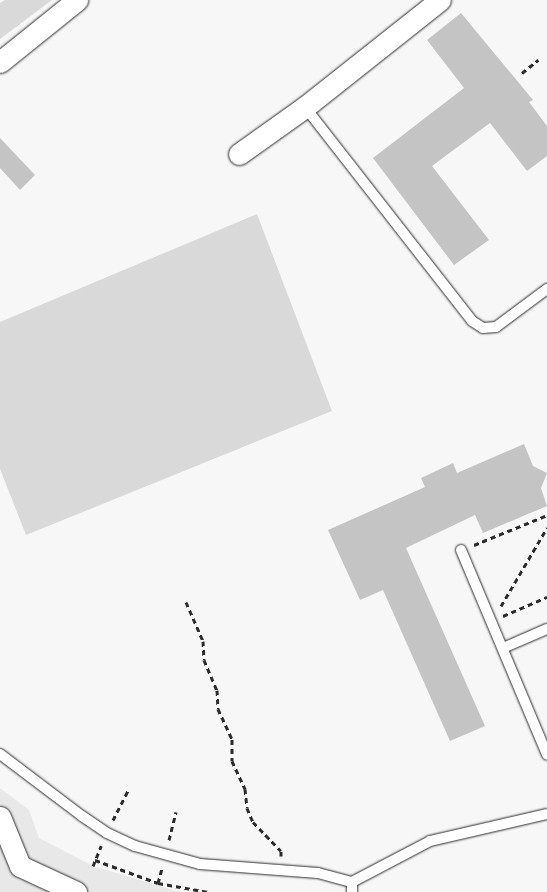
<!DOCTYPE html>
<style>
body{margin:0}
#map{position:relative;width:547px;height:892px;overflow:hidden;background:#f7f7f7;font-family:Dekko,sans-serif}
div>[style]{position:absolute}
.built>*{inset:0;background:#e8e8e8}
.green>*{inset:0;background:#d9d9d9}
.building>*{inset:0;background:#c4c4c4}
.path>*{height:3px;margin-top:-1.5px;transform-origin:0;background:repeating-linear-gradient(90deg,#2b2b2b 0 5px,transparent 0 9px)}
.roads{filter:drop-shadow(0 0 1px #2b2b2b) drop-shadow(0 0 1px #2b2b2b)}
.service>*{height:10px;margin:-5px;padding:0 5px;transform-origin:5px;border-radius:5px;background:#fff}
.minor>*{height:21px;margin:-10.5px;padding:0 10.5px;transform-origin:10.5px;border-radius:10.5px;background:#fff}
span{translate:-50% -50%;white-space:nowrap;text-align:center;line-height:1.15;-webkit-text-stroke:4px #fff;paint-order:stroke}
</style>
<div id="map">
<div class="built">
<i style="clip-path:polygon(0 788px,29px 810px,39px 838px,93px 866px,180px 892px,0 892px)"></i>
</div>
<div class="green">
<i style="clip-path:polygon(5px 0,52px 0,0 39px,0 3px)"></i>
<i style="clip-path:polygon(257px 214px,332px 411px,26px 535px,0 469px,0 322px)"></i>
</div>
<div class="building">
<i style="clip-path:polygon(461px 13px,533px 100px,529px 102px,547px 126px,547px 156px,527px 171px,490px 123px,432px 166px,489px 240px,454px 265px,373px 158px,464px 88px,427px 40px)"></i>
<i style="clip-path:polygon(0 138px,35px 175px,20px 190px,0 168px)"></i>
<i style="clip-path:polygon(524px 444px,533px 466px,547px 473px,541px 488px,547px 506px,483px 533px,475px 515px,406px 548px,485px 726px,450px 741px,383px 590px,360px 600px,328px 530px,425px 487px,421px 478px,453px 463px,457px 473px)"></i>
</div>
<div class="path">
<i style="left:522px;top:73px;width:21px;rotate:-39deg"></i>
<i style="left:474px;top:545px;width:79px;rotate:-22.3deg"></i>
<i style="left:186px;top:602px;width:43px;rotate:66.4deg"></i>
<i style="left:203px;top:641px;width:19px;rotate:87deg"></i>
<i style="left:204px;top:660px;width:33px;rotate:67deg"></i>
<i style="left:217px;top:690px;width:19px;rotate:87deg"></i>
<i style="left:218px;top:709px;width:33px;rotate:65deg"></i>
<i style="left:232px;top:739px;width:22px;rotate:90deg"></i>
<i style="left:232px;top:761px;width:31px;rotate:65deg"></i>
<i style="left:245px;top:789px;width:19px;rotate:84deg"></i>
<i style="left:247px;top:808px;width:15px;rotate:67deg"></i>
<i style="left:253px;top:822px;width:40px;rotate:46deg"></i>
<i style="left:281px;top:851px;width:5px;rotate:90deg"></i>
<i style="left:501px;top:606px;width:91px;rotate:-59.5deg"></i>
<i style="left:503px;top:616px;width:48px;rotate:-23.4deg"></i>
<i style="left:113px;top:820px;width:33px;rotate:-63deg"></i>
<i style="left:169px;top:840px;width:29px;rotate:-76deg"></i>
<i style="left:95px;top:860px;width:67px;rotate:20.1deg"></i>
<i style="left:158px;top:883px;width:16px;rotate:-75deg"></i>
<i style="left:93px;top:866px;width:22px;rotate:-68deg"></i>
<i style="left:158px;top:883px;width:51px;rotate:10.2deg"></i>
</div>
<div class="roads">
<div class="service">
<i style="left:305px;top:107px;width:271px;rotate:52deg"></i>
<i style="left:472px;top:321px;width:13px;rotate:32deg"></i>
<i style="left:483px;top:328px;width:13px;rotate:-4deg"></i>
<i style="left:496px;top:327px;width:64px;rotate:-36.7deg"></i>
<i style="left:461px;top:550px;width:222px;rotate:67.2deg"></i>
<i style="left:503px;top:648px;width:48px;rotate:-23.4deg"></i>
<i style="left:0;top:754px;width:103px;rotate:37.1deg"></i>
<i style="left:82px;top:816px;width:30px;rotate:34deg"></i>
<i style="left:107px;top:833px;width:31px;rotate:25deg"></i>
<i style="left:135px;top:846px;width:67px;rotate:15.5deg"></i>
<i style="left:200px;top:864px;width:118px;rotate:4.4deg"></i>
<i style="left:318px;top:873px;width:35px;rotate:15deg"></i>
<i style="left:352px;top:882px;width:88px;rotate:-27.7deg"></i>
<i style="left:430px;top:841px;width:120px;rotate:-13deg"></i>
<i style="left:352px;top:882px;width:10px;rotate:90deg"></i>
</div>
<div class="minor">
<i style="left:0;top:62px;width:99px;rotate:-38.8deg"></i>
<i style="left:239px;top:154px;width:81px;rotate:-35.5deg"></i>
<i style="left:305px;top:107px;width:172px;rotate:-38.4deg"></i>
<i style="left:0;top:817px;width:53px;rotate:67.8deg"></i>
<i style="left:20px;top:866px;width:62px;rotate:24.9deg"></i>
</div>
</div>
</div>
